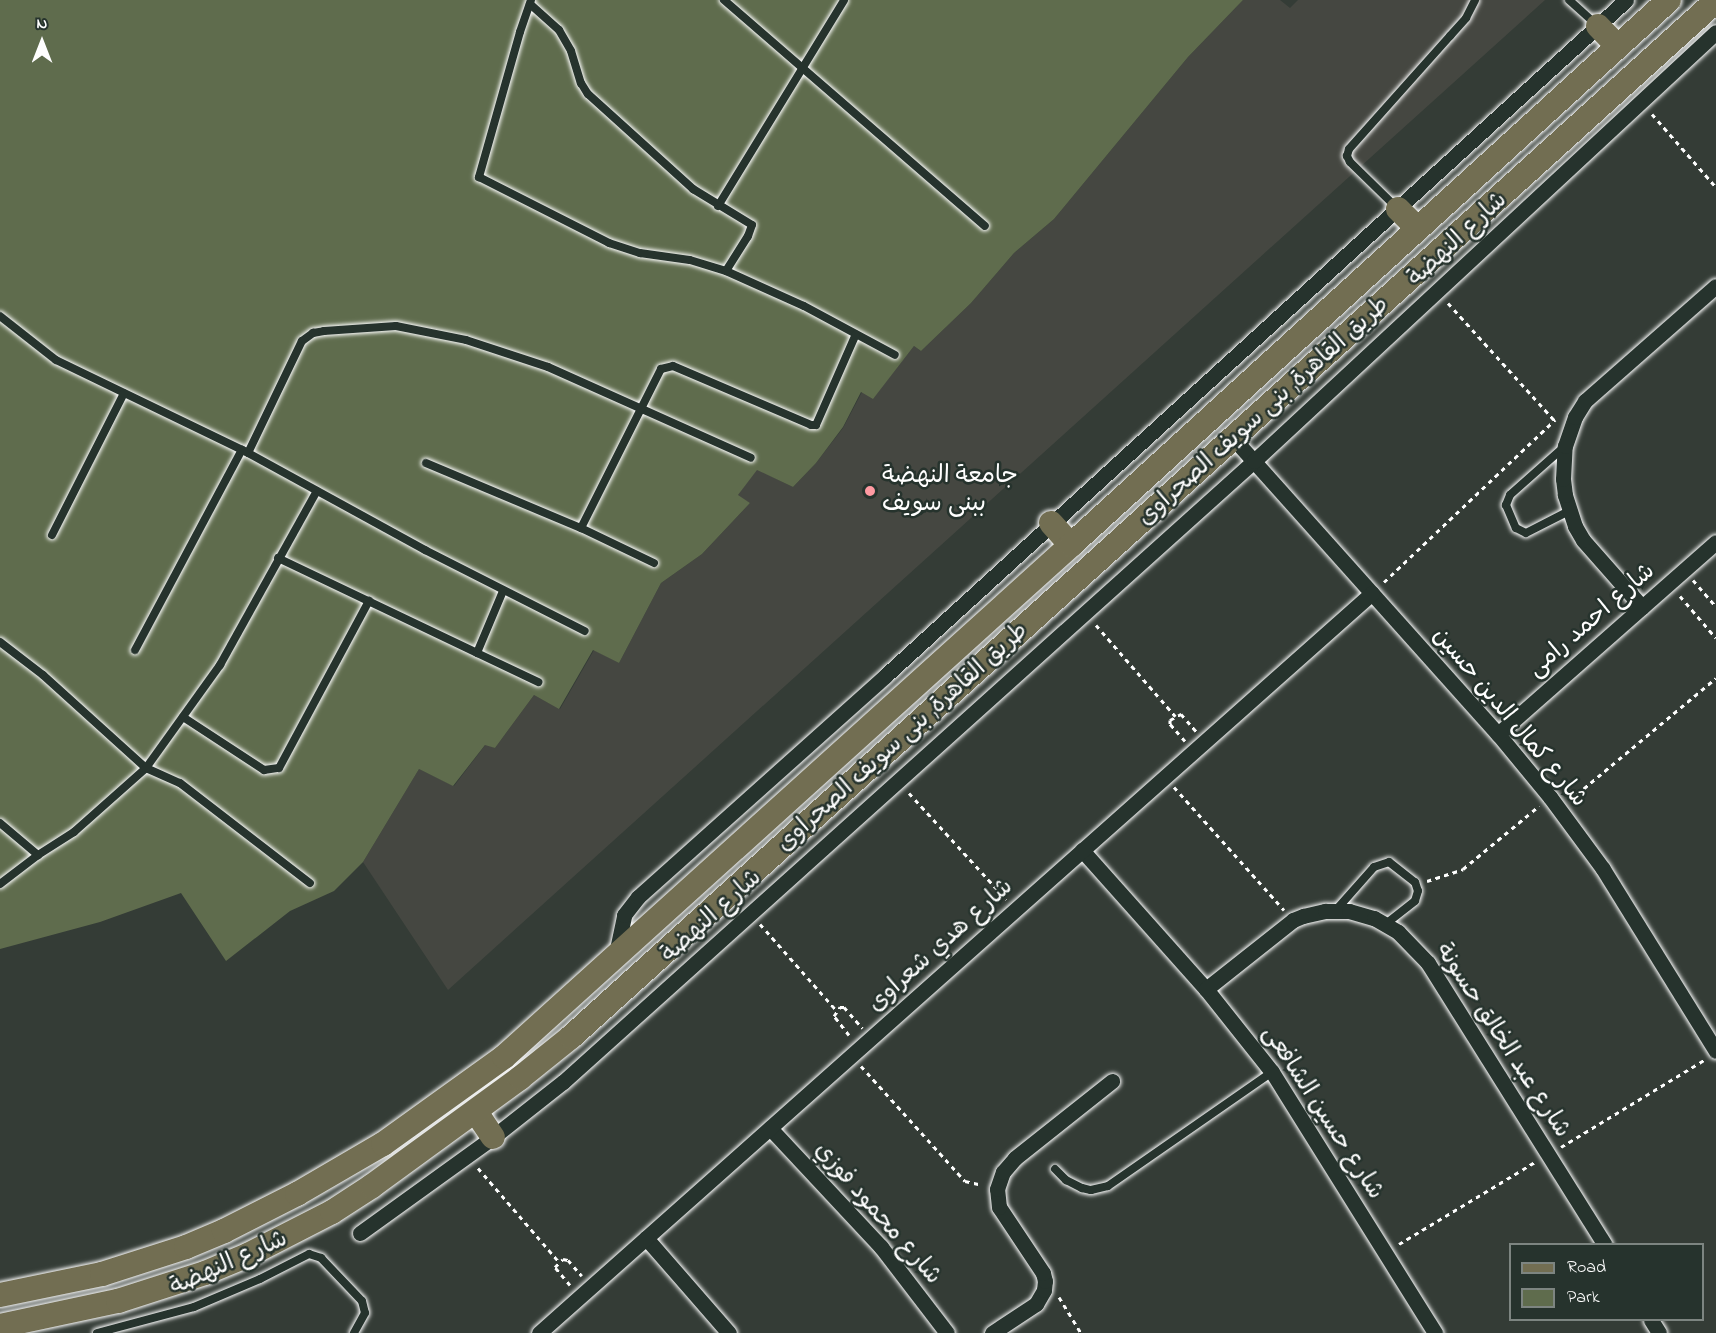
<!DOCTYPE html>
<meta charset="utf-8">
<style>
body{margin:0}
#map{position:relative;width:1716px;height:1333px;overflow:hidden;background:#343c36;font-family:"Indie Flower","Playpen Sans Arabic",sans-serif}
div>[style]{position:absolute}
.built>*{inset:0;background:#454741}
.green>*{inset:0;background:#5f6c4d}
.path>*{height:3px;margin-top:-1.5px;transform-origin:0;background:repeating-linear-gradient(90deg,#fff 0 4.5px,transparent 0 9px)}
.roads{filter:drop-shadow(0 0 2px #fff) drop-shadow(0 0 2px #fff)}
.service>*{height:8px;margin:-4px;padding:0 4px;transform-origin:4px;border-radius:4px;background:#26332d}
.minor>*{height:15px;margin:-7.5px;padding:0 7.5px;transform-origin:7.5px;border-radius:7.5px;background:#26332d}
.primary>*{height:24px;margin:-12px;padding:0 12px;transform-origin:12px;border-radius:12px;background:#726e52}
.dots>*{width:16px;height:16px;translate:-50% -50%;box-sizing:border-box;border:3px solid #26332d;border-radius:50%}
span{translate:-50% -50%;white-space:nowrap;text-align:center;line-height:1.15;-webkit-text-stroke:5px #26332d;paint-order:stroke}
.street-label{font-size:24px;color:#fff}
.poi-label{font-size:24px;color:#fff}
.left{translate:0 -50%;text-align:left}
.legend{position:absolute;left:1509px;top:1243px;width:195px;height:78px;box-sizing:border-box;background:#26332d;border:2px solid #7d8581;margin:0;padding:8px 10px;list-style:none;font-size:18px;color:#fff}
.legend li{display:flex;align-items:center;gap:12px;height:30px}
.legend b{width:30px;border:2px solid #7d8581}
.north{position:absolute;left:12px;top:12px;width:60px;height:60px;-webkit-text-stroke:4px #26332d;paint-order:stroke;rotate:0deg;font-size:16px;font-weight:700;line-height:24px;text-align:center;color:#fff}
.north::after{content:'';display:block;margin:auto;width:21px;height:27px;background:#fff;clip-path:polygon(50% 0,100% 100%,50% 72%,0 100%)}
</style>
<div id="map">
<div class="built">
<i style="clip-path:polygon(1243px 0,1280px 0,1290px 8px,1298px 0,1545px 0,448px 990px,363px 862px,419px 769px,454px 786px,486px 744px,495px 748px,534px 695px,560px 709px,594px 650px,619px 663px,661px 583px,702px 554px,750px 503px,737px 496px,757px 469px,793px 487px,816px 463px,843px 428px,862px 392px,873px 398px,914px 346px,921px 351px,971px 303px,1014px 253px,1054px 219px,1188px 57px)"></i>
</div>
<div class="green">
<i style="clip-path:polygon(0 0,1243px 0,1188px 57px,1054px 219px,1014px 253px,971px 303px,921px 351px,914px 346px,873px 399px,861px 392px,843px 427px,816px 463px,793px 487px,757px 470px,738px 495px,750px 503px,702px 554px,661px 583px,619px 663px,593px 650px,559px 709px,534px 695px,495px 748px,485px 745px,453px 786px,419px 769px,363px 862px,334px 891px,290px 911px,226px 961px,181px 893px,100px 922px,0 949px)"></i>
</div>
<div class="path">
<i style="left:1652px;top:114px;width:97px;rotate:48.8deg"></i>
<i style="left:1448px;top:303px;width:158px;rotate:47.8deg"></i>
<i style="left:1693px;top:580px;width:35px;rotate:49deg"></i>
<i style="left:1384px;top:582px;width:236px;rotate:-43.5deg"></i>
<i style="left:1680px;top:596px;width:55px;rotate:49.4deg"></i>
<i style="left:1096px;top:625px;width:121px;rotate:49deg"></i>
<i style="left:1185px;top:741px;width:23px;rotate:-131deg"></i>
<i style="left:1170px;top:724px;width:4px;rotate:-90deg"></i>
<i style="left:1170px;top:720px;width:13px;rotate:-29deg"></i>
<i style="left:1181px;top:714px;width:23px;rotate:49deg"></i>
<i style="left:1174px;top:787px;width:165px;rotate:48.2deg"></i>
<i style="left:909px;top:793px;width:144px;rotate:47.5deg"></i>
<i style="left:1570px;top:800px;width:190px;rotate:-39.9deg"></i>
<i style="left:1427px;top:881px;width:38px;rotate:-18deg"></i>
<i style="left:1463px;top:869px;width:99px;rotate:-39.7deg"></i>
<i style="left:760px;top:924px;width:115px;rotate:48.5deg"></i>
<i style="left:849px;top:1035px;width:24px;rotate:-128deg"></i>
<i style="left:834px;top:1016px;width:11px;rotate:-56deg"></i>
<i style="left:840px;top:1007px;width:4px"></i>
<i style="left:844px;top:1007px;width:28px;rotate:49deg"></i>
<i style="left:861px;top:1066px;width:155px;rotate:47.9deg"></i>
<i style="left:965px;top:1181px;width:17px;rotate:13deg"></i>
<i style="left:1561px;top:1147px;width:167px;rotate:-31.3deg"></i>
<i style="left:478px;top:1168px;width:124px;rotate:49.2deg"></i>
<i style="left:1399px;top:1244px;width:159px;rotate:-31.1deg"></i>
<i style="left:570px;top:1285px;width:23px;rotate:-130deg"></i>
<i style="left:555px;top:1267px;width:11px;rotate:-45deg"></i>
<i style="left:563px;top:1259px;width:5px;rotate:11deg"></i>
<i style="left:568px;top:1260px;width:21px;rotate:49deg"></i>
<i style="left:1059px;top:1297px;width:42px;rotate:58.6deg"></i>
</div>
<div class="roads">
<div class="service">
<i style="left:531px;top:0;width:34px;rotate:109deg"></i>
<i style="left:520px;top:32px;width:151px;rotate:105.8deg"></i>
<i style="left:479px;top:177px;width:146px;rotate:26.9deg"></i>
<i style="left:609px;top:243px;width:33px;rotate:18deg"></i>
<i style="left:640px;top:253px;width:50px;rotate:8deg"></i>
<i style="left:690px;top:260px;width:38px;rotate:17deg"></i>
<i style="left:726px;top:271px;width:85px;rotate:24.2deg"></i>
<i style="left:804px;top:306px;width:103px;rotate:28.3deg"></i>
<i style="left:724px;top:0;width:345px;rotate:40.9deg"></i>
<i style="left:1569px;top:0;width:38px;rotate:42deg"></i>
<i style="left:530px;top:4px;width:39px;rotate:42deg"></i>
<i style="left:559px;top:30px;width:24px;rotate:60deg"></i>
<i style="left:571px;top:51px;width:34px;rotate:73deg"></i>
<i style="left:581px;top:83px;width:13px;rotate:58deg"></i>
<i style="left:588px;top:94px;width:142px;rotate:42.1deg"></i>
<i style="left:693px;top:189px;width:69px;rotate:31.4deg"></i>
<i style="left:752px;top:225px;width:12px;rotate:110deg"></i>
<i style="left:748px;top:236px;width:41px;rotate:122.2deg"></i>
<i style="left:718px;top:206px;width:241px;rotate:-58.5deg"></i>
<i style="left:1397px;top:208px;width:66px;rotate:-135.6deg"></i>
<i style="left:1350px;top:162px;width:7px;rotate:-117deg"></i>
<i style="left:1347px;top:156px;width:7px;rotate:-74deg"></i>
<i style="left:1349px;top:149px;width:152px;rotate:-48.2deg"></i>
<i style="left:1450px;top:36px;width:24px;rotate:-48deg"></i>
<i style="left:1466px;top:18px;width:20px;rotate:-63deg"></i>
<i style="left:0;top:316px;width:71px;rotate:38.2deg"></i>
<i style="left:56px;top:360px;width:213px;rotate:25.8deg"></i>
<i style="left:248px;top:453px;width:202px;rotate:28.7deg"></i>
<i style="left:425px;top:550px;width:179px;rotate:26.9deg"></i>
<i style="left:1564px;top:447px;width:72px;rotate:138.4deg"></i>
<i style="left:1510px;top:495px;width:11px;rotate:112deg"></i>
<i style="left:1506px;top:505px;width:25px;rotate:67deg"></i>
<i style="left:1516px;top:528px;width:11px;rotate:27deg"></i>
<i style="left:1526px;top:533px;width:48px;rotate:-27.1deg"></i>
<i style="left:248px;top:453px;width:124px;rotate:-64.3deg"></i>
<i style="left:302px;top:341px;width:14px;rotate:-36deg"></i>
<i style="left:313px;top:333px;width:11px;rotate:-10deg"></i>
<i style="left:324px;top:331px;width:72px;rotate:-4deg"></i>
<i style="left:396px;top:326px;width:71px;rotate:11.3deg"></i>
<i style="left:466px;top:340px;width:86px;rotate:18.2deg"></i>
<i style="left:548px;top:367px;width:222px;rotate:24.1deg"></i>
<i style="left:426px;top:463px;width:168px;rotate:22.8deg"></i>
<i style="left:52px;top:535px;width:159px;rotate:-63.1deg"></i>
<i style="left:278px;top:558px;width:221px;rotate:25.5deg"></i>
<i style="left:654px;top:563px;width:81px;rotate:-154.4deg"></i>
<i style="left:581px;top:528px;width:178px;rotate:-63.3deg"></i>
<i style="left:661px;top:369px;width:12px;rotate:-14deg"></i>
<i style="left:673px;top:366px;width:150px;rotate:23.1deg"></i>
<i style="left:811px;top:425px;width:5px"></i>
<i style="left:816px;top:425px;width:99px;rotate:-66.3deg"></i>
<i style="left:503px;top:591px;width:67px;rotate:112.8deg"></i>
<i style="left:477px;top:653px;width:68px;rotate:25.4deg"></i>
<i style="left:0;top:642px;width:54px;rotate:37.5deg"></i>
<i style="left:43px;top:675px;width:139px;rotate:42.1deg"></i>
<i style="left:146px;top:768px;width:37px;rotate:24deg"></i>
<i style="left:180px;top:783px;width:164px;rotate:37.6deg"></i>
<i style="left:135px;top:650px;width:227px;rotate:-61.9deg"></i>
<i style="left:183px;top:717px;width:97px;rotate:33.2deg"></i>
<i style="left:264px;top:770px;width:15px;rotate:-8deg"></i>
<i style="left:279px;top:768px;width:190px;rotate:-61.7deg"></i>
<i style="left:0;top:823px;width:50px;rotate:40.1deg"></i>
<i style="left:0;top:884px;width:48px;rotate:-37.3deg"></i>
<i style="left:38px;top:855px;width:43px;rotate:-32.6deg"></i>
<i style="left:74px;top:832px;width:96px;rotate:-41.6deg"></i>
<i style="left:146px;top:768px;width:127px;rotate:-54.3deg"></i>
<i style="left:220px;top:665px;width:199px;rotate:-60.9deg"></i>
<i style="left:1336px;top:910px;width:57px;rotate:-48.5deg"></i>
<i style="left:1374px;top:867px;width:16px;rotate:-18deg"></i>
<i style="left:1389px;top:862px;width:33px;rotate:38deg"></i>
<i style="left:1415px;top:882px;width:9px;rotate:72deg"></i>
<i style="left:1418px;top:891px;width:10px;rotate:107deg"></i>
<i style="left:1415px;top:901px;width:37px;rotate:142deg"></i>
<i style="left:1055px;top:1169px;width:16px;rotate:45deg"></i>
<i style="left:1066px;top:1180px;width:18px;rotate:27deg"></i>
<i style="left:1082px;top:1188px;width:9px;rotate:13deg"></i>
<i style="left:1091px;top:1190px;width:17px;rotate:-13deg"></i>
<i style="left:1108px;top:1186px;width:200px;rotate:-34.8deg"></i>
<i style="left:97px;top:1333px;width:100px;rotate:-15deg"></i>
<i style="left:194px;top:1307px;width:72px;rotate:-23deg"></i>
<i style="left:260px;top:1279px;width:55px;rotate:-27deg"></i>
<i style="left:309px;top:1254px;width:13px;rotate:18deg"></i>
<i style="left:321px;top:1258px;width:59px;rotate:46.4deg"></i>
<i style="left:362px;top:1301px;width:12px;rotate:76deg"></i>
<i style="left:365px;top:1313px;width:23px;rotate:119deg"></i>
</div>
<div class="minor">
<i style="left:1234px;top:439px;width:396px;rotate:48.2deg"></i>
<i style="left:1498px;top:734px;width:82px;rotate:50.5deg"></i>
<i style="left:1550px;top:797px;width:89px;rotate:53.6deg"></i>
<i style="left:1603px;top:869px;width:214px;rotate:58.2deg"></i>
<i style="left:1642px;top:607px;width:89px;rotate:-131.4deg"></i>
<i style="left:1583px;top:540px;width:16px;rotate:-120deg"></i>
<i style="left:1575px;top:526px;width:33px;rotate:-108deg"></i>
<i style="left:1565px;top:495px;width:16px;rotate:-97deg"></i>
<i style="left:1563px;top:479px;width:33px;rotate:-87deg"></i>
<i style="left:1565px;top:446px;width:31px;rotate:-71deg"></i>
<i style="left:1575px;top:417px;width:19px;rotate:-58deg"></i>
<i style="left:1585px;top:401px;width:174px;rotate:-41.3deg"></i>
<i style="left:1498px;top:734px;width:290px;rotate:-41.4deg"></i>
<i style="left:1082px;top:850px;width:186px;rotate:48.3deg"></i>
<i style="left:1206px;top:989px;width:106px;rotate:51.5deg"></i>
<i style="left:1272px;top:1072px;width:308px;rotate:58deg"></i>
<i style="left:616px;top:954px;width:40px;rotate:-78deg"></i>
<i style="left:624px;top:915px;width:23px;rotate:-52deg"></i>
<i style="left:638px;top:897px;width:331px;rotate:-41.8deg"></i>
<i style="left:885px;top:676px;width:1003px;rotate:-42.37deg"></i>
<i style="left:1206px;top:989px;width:111px;rotate:-38.4deg"></i>
<i style="left:1293px;top:920px;width:11px;rotate:-22deg"></i>
<i style="left:1303px;top:916px;width:23px;rotate:-13deg"></i>
<i style="left:1325px;top:911px;width:24px"></i>
<i style="left:1349px;top:911px;width:26px;rotate:16deg"></i>
<i style="left:1374px;top:918px;width:28px;rotate:30deg"></i>
<i style="left:1398px;top:932px;width:43px;rotate:45.9deg"></i>
<i style="left:1428px;top:963px;width:332px;rotate:57.9deg"></i>
<i style="left:770px;top:1128px;width:163px;rotate:47deg"></i>
<i style="left:881px;top:1247px;width:108px;rotate:52.5deg"></i>
<i style="left:360px;top:1233px;width:164px;rotate:-35.8deg"></i>
<i style="left:493px;top:1137px;width:89px;rotate:-38.2deg"></i>
<i style="left:563px;top:1082px;width:929px;rotate:-41.95deg"></i>
<i style="left:1254px;top:461px;width:630px;rotate:-42.88deg"></i>
<i style="left:646px;top:1238px;width:126px;rotate:48.9deg"></i>
<i style="left:1651px;top:1320px;width:15px;rotate:58deg"></i>
<i style="left:539px;top:1333px;width:1114px;rotate:-41.62deg"></i>
<i style="left:992px;top:1333px;width:53px;rotate:-33.4deg"></i>
<i style="left:1036px;top:1304px;width:16px;rotate:-60deg"></i>
<i style="left:1044px;top:1290px;width:9px;rotate:-84deg"></i>
<i style="left:1045px;top:1281px;width:8px;rotate:-104deg"></i>
<i style="left:1043px;top:1273px;width:79px;rotate:-123.7deg"></i>
<i style="left:999px;top:1207px;width:18px;rotate:-96deg"></i>
<i style="left:997px;top:1189px;width:18px;rotate:-71deg"></i>
<i style="left:1003px;top:1172px;width:18px;rotate:-49deg"></i>
<i style="left:1015px;top:1158px;width:124px;rotate:-38.4deg"></i>
</div>
<div class="primary">
<i style="left:1598px;top:26px;width:28px;rotate:46deg"></i>
<i style="left:1398px;top:209px;width:28px;rotate:45deg"></i>
<i style="left:1051px;top:523px;width:30px;rotate:48deg"></i>
<i style="left:476px;top:1112px;width:30px;rotate:56deg"></i>
<i style="left:0;top:1295px;width:104px;rotate:-11.6deg"></i>
<i style="left:102px;top:1274px;width:88px;rotate:-17.8deg"></i>
<i style="left:186px;top:1247px;width:41px;rotate:-22.8deg"></i>
<i style="left:224px;top:1231px;width:82px;rotate:-26.9deg"></i>
<i style="left:297px;top:1194px;width:99px;rotate:-30.2deg"></i>
<i style="left:383px;top:1144px;width:149px;rotate:-35.7deg"></i>
<i style="left:504px;top:1057px;width:764px;rotate:-42.08deg"></i>
<i style="left:1071px;top:545px;width:809px;rotate:-42.35deg"></i>
<i style="left:0;top:1326px;width:121px;rotate:-12deg"></i>
<i style="left:118px;top:1301px;width:91px;rotate:-17.8deg"></i>
<i style="left:205px;top:1273px;width:47px;rotate:-22.7deg"></i>
<i style="left:248px;top:1255px;width:94px;rotate:-27.1deg"></i>
<i style="left:332px;top:1212px;width:48px;rotate:-33deg"></i>
<i style="left:372px;top:1186px;width:183px;rotate:-36.1deg"></i>
<i style="left:520px;top:1078px;width:65px;rotate:-38.8deg"></i>
<i style="left:571px;top:1037px;width:1544px;rotate:-42.14deg"></i>
</div>
</div>
<div class="dots">
<i style="left:870px;top:491px;background:#ff9aa2"></i>
</div>
<div class="street-label">
<span style="left:1458px;top:240px;rotate:-43deg">شارع النهضة</span>
<span style="left:1264px;top:412px;rotate:-42deg">طريق القاهرة, بنى سويف الصحراوى</span>
<span style="left:1592px;top:621px;rotate:-41deg">شارع احمد رامى</span>
<span style="left:1509px;top:718px;rotate:50deg">شارع كمال الدين حسين</span>
<span style="left:903px;top:738px;rotate:-42deg">طريق القاهرة, بنى سويف الصحراوى</span>
<span style="left:712px;top:917px;rotate:-42deg">شارع النهضة</span>
<span style="left:941px;top:946px;rotate:-42deg">شارع هدي شعراوى</span>
<span style="left:1502px;top:1041px;rotate:57deg">شارع عبد الخالق حسونة</span>
<span style="left:1322px;top:1113px;rotate:57deg">شارع حسين الشافعى</span>
<span style="left:877px;top:1214px;rotate:49deg">شارع محمود فوزي</span>
<span style="left:229px;top:1264px;rotate:-24deg">شارع النهضة</span>
</div>
<div class="poi-label">
<span class="left" style="left:882px;top:491px">جامعة النهضة<br>ببنى سويف</span>
</div>
<ul class="legend">
<li><b style="height:8px;background:#726e52"></b>Road</li>
<li><b style="height:16px;background:#5f6c4d"></b>Park</li>
</ul>
<div class="north">N</div>
</div>
